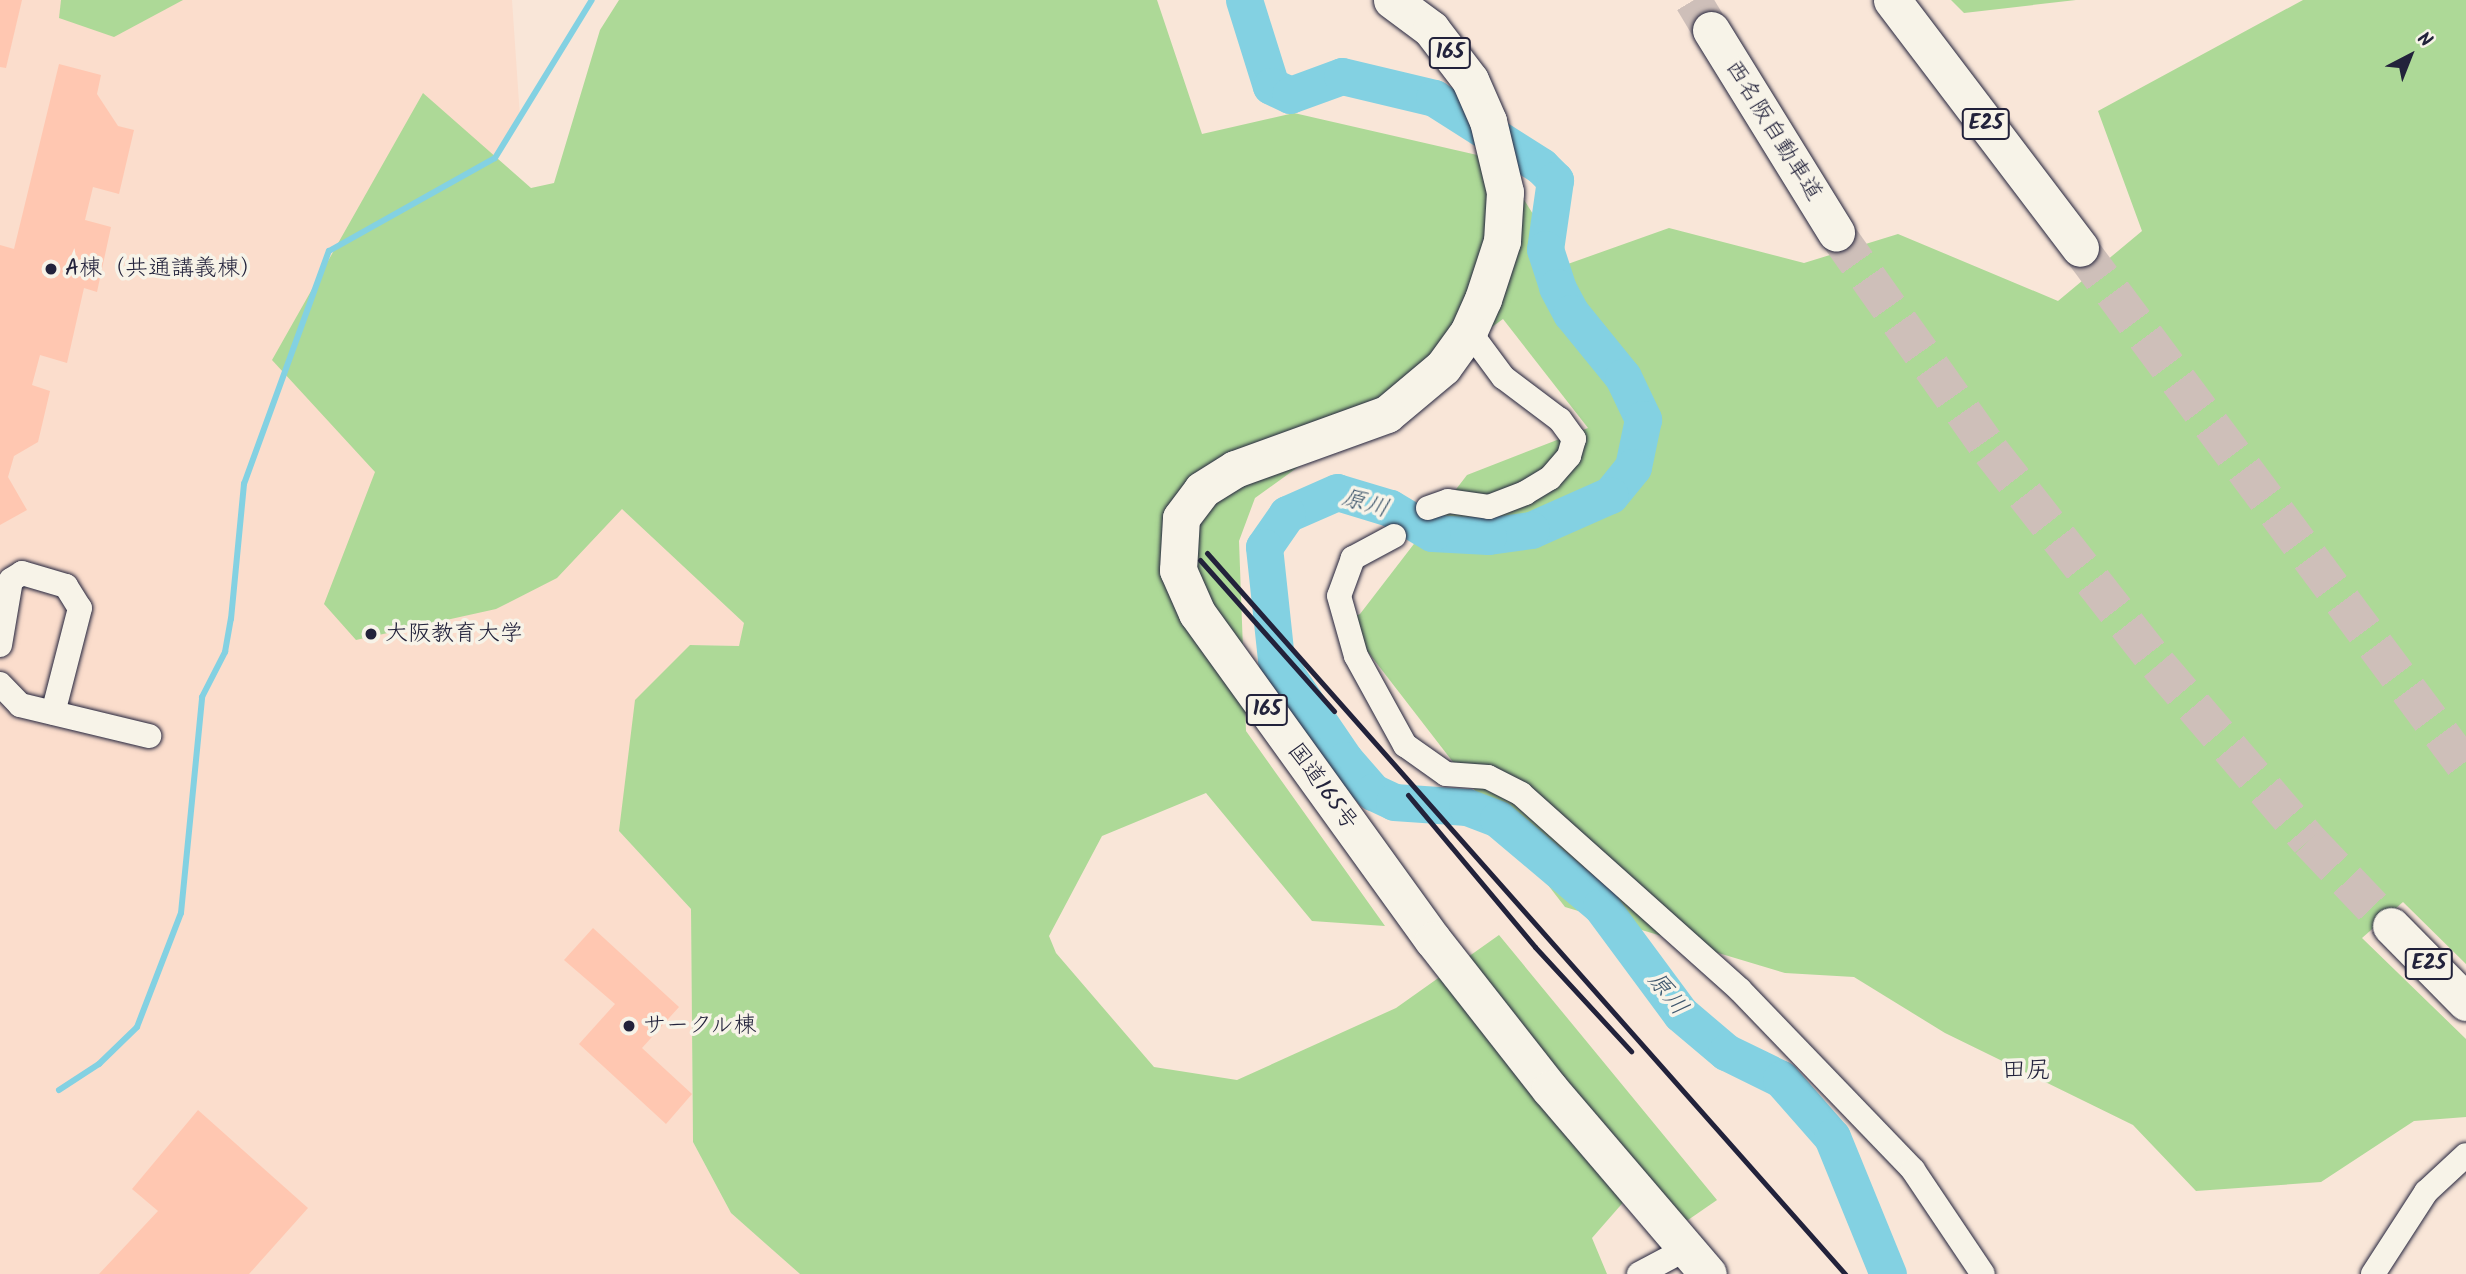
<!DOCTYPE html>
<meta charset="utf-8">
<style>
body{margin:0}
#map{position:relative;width:2466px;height:1274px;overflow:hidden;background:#f9e6d8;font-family:Kalam,"Klee One",sans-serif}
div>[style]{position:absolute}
.built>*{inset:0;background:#fbddcc}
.green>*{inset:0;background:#add997}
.stream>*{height:6px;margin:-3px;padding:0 3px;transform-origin:3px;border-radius:3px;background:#83d1e2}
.river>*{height:37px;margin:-18.5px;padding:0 18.5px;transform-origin:18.5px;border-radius:18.5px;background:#83d1e2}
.building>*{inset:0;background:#ffc7b1}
.highway-tunnel>*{height:37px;margin-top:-18.5px;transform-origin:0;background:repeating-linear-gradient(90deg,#cebfb9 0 37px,transparent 0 55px)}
.roads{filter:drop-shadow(0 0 2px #22223b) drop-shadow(0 0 2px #22223b)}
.minor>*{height:24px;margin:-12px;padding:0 12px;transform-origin:12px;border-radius:12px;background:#f7f3e8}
.highway>*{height:37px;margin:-18.5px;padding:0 18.5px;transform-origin:18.5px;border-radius:18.5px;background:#f7f3e8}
.rail>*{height:5px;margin:-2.5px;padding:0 2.5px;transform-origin:2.5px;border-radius:2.5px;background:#22223b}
.dots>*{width:19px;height:19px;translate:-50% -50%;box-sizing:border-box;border:4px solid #f7f3e8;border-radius:50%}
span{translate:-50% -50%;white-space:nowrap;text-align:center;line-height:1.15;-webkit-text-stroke:7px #f7f3e8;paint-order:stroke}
.shield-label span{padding:2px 5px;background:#f7f3e8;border:2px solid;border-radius:5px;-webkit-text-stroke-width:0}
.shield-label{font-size:21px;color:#22223b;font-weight:700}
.street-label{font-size:23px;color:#22223b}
.poi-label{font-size:23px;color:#22223b}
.left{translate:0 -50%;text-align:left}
.water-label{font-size:24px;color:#3f576d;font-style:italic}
.neighbourhood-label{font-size:24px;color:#22223b}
.north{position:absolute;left:2375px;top:21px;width:70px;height:70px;-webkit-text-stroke:5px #f7f3e8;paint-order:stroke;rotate:42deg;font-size:19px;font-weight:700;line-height:28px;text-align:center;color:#22223b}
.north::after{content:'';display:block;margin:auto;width:24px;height:32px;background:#22223b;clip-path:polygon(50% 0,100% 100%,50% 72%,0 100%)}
</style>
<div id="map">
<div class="built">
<i style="clip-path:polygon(0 0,512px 0,520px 117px,495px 158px,424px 322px,745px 624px,739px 646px,690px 645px,619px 831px,691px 909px,693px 1142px,731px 1213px,800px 1274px,0 1274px)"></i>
</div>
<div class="green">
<i style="clip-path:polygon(61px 0,183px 0,114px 37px,59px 18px)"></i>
<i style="clip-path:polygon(619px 0,1157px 0,1202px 134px,1294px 113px,1499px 160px,1565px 265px,1669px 228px,1804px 263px,1898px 234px,2058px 301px,2142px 231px,2098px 111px,2303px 0,2466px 0,2466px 964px,2403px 902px,2362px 938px,2466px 1039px,2466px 1117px,2414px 1121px,2321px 1182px,2196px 1191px,2133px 1125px,1945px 1033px,1854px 977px,1785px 973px,1565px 907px,1344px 621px,1360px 614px,1467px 475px,1588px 428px,1503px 319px,1255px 498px,1239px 541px,1246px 731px,1385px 926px,1312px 921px,1206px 793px,1102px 836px,1049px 936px,1056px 953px,1154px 1067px,1237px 1080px,1396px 1008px,1499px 935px,1717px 1200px,1688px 1220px,1627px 1198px,1592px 1238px,1607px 1274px,800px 1274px,731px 1213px,693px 1142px,691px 909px,619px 831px,635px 700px,690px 645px,739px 646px,744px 623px,622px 509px,557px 578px,496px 609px,356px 640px,324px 604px,375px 472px,272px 360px,423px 93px,531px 188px,554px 183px,600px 30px)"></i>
<i style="clip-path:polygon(1951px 0,2076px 0,1964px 13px)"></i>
</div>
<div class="stream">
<i style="left:59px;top:1090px;width:48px;rotate:-33deg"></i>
<i style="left:99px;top:1064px;width:53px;rotate:-44.2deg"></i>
<i style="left:137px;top:1027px;width:122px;rotate:-68.9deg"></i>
<i style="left:181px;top:913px;width:217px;rotate:-84.4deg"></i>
<i style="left:202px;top:697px;width:51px;rotate:-62.9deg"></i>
<i style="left:225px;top:652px;width:34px;rotate:-80deg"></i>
<i style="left:231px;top:619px;width:136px;rotate:-84.5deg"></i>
<i style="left:244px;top:484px;width:248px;rotate:-70deg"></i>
<i style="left:329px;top:251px;width:190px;rotate:-29.3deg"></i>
<i style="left:495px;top:158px;width:185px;rotate:-58.5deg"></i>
</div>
<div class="river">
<i style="left:1244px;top:0;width:90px;rotate:72.6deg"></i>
<i style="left:1271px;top:86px;width:21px;rotate:25deg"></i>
<i style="left:1290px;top:95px;width:55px;rotate:-20.1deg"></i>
<i style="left:1342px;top:76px;width:95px;rotate:13.4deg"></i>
<i style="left:1434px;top:98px;width:127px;rotate:32.4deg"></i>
<i style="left:1541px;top:166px;width:20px;rotate:45deg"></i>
<i style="left:1555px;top:180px;width:70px;rotate:98.2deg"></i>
<i style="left:1545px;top:249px;width:40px;rotate:72deg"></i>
<i style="left:1557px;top:287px;width:30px;rotate:62deg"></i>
<i style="left:1571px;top:313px;width:82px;rotate:50.9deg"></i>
<i style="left:1623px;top:377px;width:47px;rotate:64.5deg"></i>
<i style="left:1643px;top:419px;width:49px;rotate:101.8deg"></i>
<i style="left:1633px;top:467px;width:36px;rotate:129deg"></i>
<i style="left:1610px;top:495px;width:86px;rotate:156.1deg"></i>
<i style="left:1531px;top:530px;width:43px;rotate:172.1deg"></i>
<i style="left:1488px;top:536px;width:56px;rotate:-176.9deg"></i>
<i style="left:1432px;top:533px;width:49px;rotate:-149.2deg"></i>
<i style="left:1390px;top:508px;width:55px;rotate:-163.2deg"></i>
<i style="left:1337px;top:492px;width:55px;rotate:156.3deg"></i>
<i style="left:1287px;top:514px;width:40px;rotate:124.9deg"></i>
<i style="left:1264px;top:547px;width:113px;rotate:83.9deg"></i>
<i style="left:1276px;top:659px;width:122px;rotate:55.7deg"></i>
<i style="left:1345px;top:760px;width:43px;rotate:48.8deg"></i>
<i style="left:1373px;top:792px;width:23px;rotate:25deg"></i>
<i style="left:1394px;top:802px;width:73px;rotate:3.9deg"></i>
<i style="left:1467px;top:807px;width:33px;rotate:21deg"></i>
<i style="left:1498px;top:819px;width:135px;rotate:40.2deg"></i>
<i style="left:1601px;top:906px;width:134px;rotate:53.5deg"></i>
<i style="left:1681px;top:1014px;width:59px;rotate:40.2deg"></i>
<i style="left:1726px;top:1052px;width:61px;rotate:26.1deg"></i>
<i style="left:1781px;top:1079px;width:77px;rotate:48.7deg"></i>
<i style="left:1832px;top:1137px;width:148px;rotate:67.8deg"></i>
</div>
<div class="building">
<i style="clip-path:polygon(0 0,22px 0,6px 68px,0 67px)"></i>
<i style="clip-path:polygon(59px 64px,101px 75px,97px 94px,118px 126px,134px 130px,119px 194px,93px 187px,85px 220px,111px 227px,97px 292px,84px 288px,67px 363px,40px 355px,32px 385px,50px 391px,38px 442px,14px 456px,8px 477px,27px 510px,0 525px,0 245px,14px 249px)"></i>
<i style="clip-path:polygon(593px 928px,679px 1007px,642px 1048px,692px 1094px,666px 1124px,579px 1044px,615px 1004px,564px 960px)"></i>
<i style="clip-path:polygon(198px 1110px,308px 1208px,249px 1274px,99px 1274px,158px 1211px,132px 1189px)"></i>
</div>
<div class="highway-tunnel">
<i style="left:1693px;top:0;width:35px;rotate:59deg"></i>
<i style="left:1836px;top:232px;width:268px;rotate:54.7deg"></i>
<i style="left:1991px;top:451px;width:271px;rotate:51.9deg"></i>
<i style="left:2158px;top:664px;width:232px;rotate:49.4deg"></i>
<i style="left:2309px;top:840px;width:119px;rotate:46.4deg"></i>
<i style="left:2080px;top:248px;width:647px;rotate:53.36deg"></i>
</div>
<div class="roads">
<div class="minor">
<i style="left:1428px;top:508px;width:21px;rotate:-19deg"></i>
<i style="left:1448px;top:501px;width:41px;rotate:8.3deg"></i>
<i style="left:1489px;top:507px;width:39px;rotate:-21deg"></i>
<i style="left:1525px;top:493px;width:29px;rotate:-31deg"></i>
<i style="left:1550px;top:478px;width:29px;rotate:-49deg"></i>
<i style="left:1569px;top:456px;width:18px;rotate:-74deg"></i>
<i style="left:1574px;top:439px;width:24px;rotate:-126deg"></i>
<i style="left:1560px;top:420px;width:71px;rotate:-143deg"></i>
<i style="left:1503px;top:377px;width:57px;rotate:-126.5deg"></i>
<i style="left:1394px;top:536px;width:47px;rotate:151.8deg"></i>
<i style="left:1353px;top:558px;width:40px;rotate:110.2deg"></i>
<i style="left:1339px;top:596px;width:62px;rotate:74.2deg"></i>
<i style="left:1356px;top:656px;width:102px;rotate:61.2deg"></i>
<i style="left:1405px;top:745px;width:50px;rotate:35.3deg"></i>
<i style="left:1446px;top:774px;width:42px;rotate:4.1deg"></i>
<i style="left:1488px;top:777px;width:37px;rotate:27deg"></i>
<i style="left:1521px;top:794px;width:294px;rotate:41.8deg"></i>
<i style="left:1740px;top:990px;width:250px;rotate:46.1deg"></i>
<i style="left:1913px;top:1170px;width:125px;rotate:56.1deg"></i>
<i style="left:0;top:645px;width:66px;rotate:-80.4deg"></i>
<i style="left:11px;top:580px;width:13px;rotate:-32deg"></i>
<i style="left:22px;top:573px;width:46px;rotate:16.5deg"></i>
<i style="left:66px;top:586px;width:26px;rotate:58deg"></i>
<i style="left:80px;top:608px;width:108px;rotate:104.4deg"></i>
<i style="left:0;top:684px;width:29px;rotate:46deg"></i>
<i style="left:20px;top:705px;width:133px;rotate:13.5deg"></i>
<i style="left:1639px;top:1274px;width:53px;rotate:-28deg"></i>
<i style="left:2373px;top:1274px;width:98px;rotate:-57.1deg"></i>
<i style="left:2426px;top:1192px;width:54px;rotate:-42.8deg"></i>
</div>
<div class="highway">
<i style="left:1392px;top:0;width:49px;rotate:36.6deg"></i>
<i style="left:1431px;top:29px;width:64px;rotate:52.6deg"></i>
<i style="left:1470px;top:80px;width:45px;rotate:66.3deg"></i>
<i style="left:1488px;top:121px;width:73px;rotate:76.5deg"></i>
<i style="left:1505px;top:192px;width:49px;rotate:93.5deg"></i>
<i style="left:1502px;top:241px;width:61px;rotate:108.1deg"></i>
<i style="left:1483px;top:299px;width:35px;rotate:114deg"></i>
<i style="left:1469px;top:331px;width:44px;rotate:125.8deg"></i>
<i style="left:1443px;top:367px;width:73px;rotate:140deg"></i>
<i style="left:1387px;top:414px;width:162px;rotate:160.1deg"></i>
<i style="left:1235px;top:469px;width:39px;rotate:148deg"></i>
<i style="left:1202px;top:490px;width:35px;rotate:127deg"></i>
<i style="left:1181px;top:518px;width:52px;rotate:93.3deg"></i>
<i style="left:1178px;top:570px;width:47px;rotate:66.2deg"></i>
<i style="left:1197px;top:613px;width:403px;rotate:54.2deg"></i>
<i style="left:1433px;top:940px;width:189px;rotate:51.9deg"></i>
<i style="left:1550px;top:1089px;width:243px;rotate:49.5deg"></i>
<i style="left:1892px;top:0;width:311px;rotate:52.8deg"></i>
<i style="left:1711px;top:30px;width:238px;rotate:58.3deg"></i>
<i style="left:2391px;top:926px;width:107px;rotate:45.4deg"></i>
</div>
</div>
<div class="rail">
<i style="left:1207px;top:553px;width:963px;rotate:48.49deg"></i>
<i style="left:1200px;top:560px;width:202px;rotate:48.4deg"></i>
<i style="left:1408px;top:795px;width:198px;rotate:50.1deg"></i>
<i style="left:1535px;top:947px;width:142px;rotate:47.3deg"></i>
</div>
<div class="dots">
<i style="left:51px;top:269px;background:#22223b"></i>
<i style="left:371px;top:634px;background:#22223b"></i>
<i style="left:629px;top:1026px;background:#22223b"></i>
</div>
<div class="shield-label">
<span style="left:1450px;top:53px">165</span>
<span style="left:1986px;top:124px">E25</span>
<span style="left:1267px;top:710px">165</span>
<span style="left:2429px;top:964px">E25</span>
</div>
<div class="street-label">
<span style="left:1773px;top:131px;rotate:58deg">西名阪自動車道</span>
<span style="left:1322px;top:787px;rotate:54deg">国道165号</span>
</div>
<div class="poi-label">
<span class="left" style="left:65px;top:269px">A棟（共通講義棟）</span>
<span class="left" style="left:385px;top:634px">大阪教育大学</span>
<span class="left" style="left:643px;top:1026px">サークル棟</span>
</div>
<div class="water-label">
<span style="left:1365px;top:504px;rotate:16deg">原川</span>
<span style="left:1667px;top:994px;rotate:51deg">原川</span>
</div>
<div class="neighbourhood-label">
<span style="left:2026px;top:1071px">田尻</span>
</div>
<div class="north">N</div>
</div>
